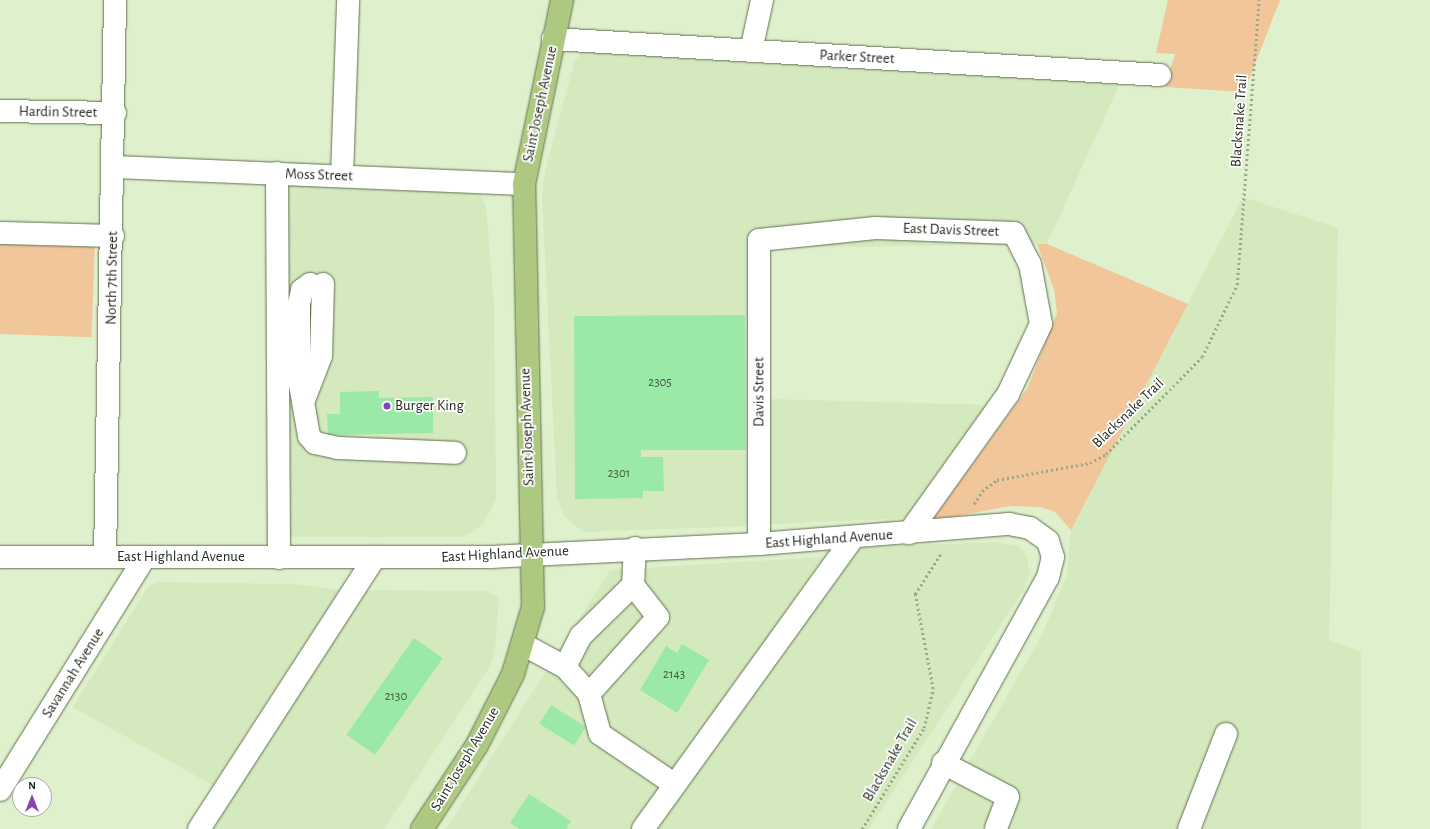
<!DOCTYPE html>
<style>
body{margin:0}
#map{position:relative;width:1430px;height:829px;overflow:hidden;background:#dff1cc;font-family:"Alegreya Sans",sans-serif}
div>[style]{position:absolute}
.built>*{inset:0;background:#d4e9bd}
.green>*{inset:0;background:#f0c69a;transform-origin:0 0}
.building>*{inset:0;background:#9be9a7;transform-origin:0 0}
.path>*{height:2.5px;margin-top:-1.25px;transform-origin:0;background:repeating-linear-gradient(90deg,#99a78a 0 2px,transparent 0 5px)}
.roads{filter:drop-shadow(0 0 1px #61704f) drop-shadow(0 0 1px #61704f)}
.minor>*{height:22px;margin:-11px;padding:0 11px;transform-origin:11px;border-radius:11px;background:#fff}
.major>*{height:22px;margin:-11px;padding:0 11px;transform-origin:11px;border-radius:11px;background:#adc981}
.dots>*{width:11px;height:11px;translate:-50% -50%;box-sizing:border-box;border:2px solid #fff;border-radius:50%}
span{translate:-50% -50%;white-space:nowrap;text-align:center;line-height:1.15;-webkit-text-stroke:3.5px #fff;paint-order:stroke}
.number-label{font-size:13px;color:#425a40}
.number-label span{-webkit-text-stroke-width:0}
.street-label{font-size:15px;color:#242b1d}
.poi-label{font-size:15px;color:#242b1d}
.left{translate:0 -50%;text-align:left}
.north{position:absolute;left:12px;top:777px;width:40px;height:40px;box-sizing:border-box;background:#fff;border:1px solid #a7aaa5;border-radius:50%;rotate:0deg;font-size:11px;font-weight:700;line-height:16px;text-align:center;color:#242b1d}
.north::after{content:'';display:block;margin:auto;width:14px;height:18px;background:#8743b6;clip-path:polygon(50% 0,100% 100%,50% 72%,0 100%)}
</style>
<div id="map">
<div class="built">
<i style="clip-path:polygon(582px 53px,593px 53px,1120px 83px,1047px 244px,751px 248px,750px 526px,583px 532px,564px 516px,557px 497px,542px 195px,545px 171px,575px 60px)"></i>
<i style="clip-path:polygon(287px 182px,473px 192px,481px 196px,486px 206px,494px 304px,496px 499px,483px 524px,471px 533px,462px 537px,286px 537px)"></i>
<i style="clip-path:polygon(1243px 197px,1338px 228px,1329px 640px,1361px 652px,1361px 829px,931px 829px,1042px 635px,1067px 575px,1071px 530px)"></i>
<i style="clip-path:polygon(769px 399px,989px 405px,911px 518px,770px 524px)"></i>
<i style="clip-path:polygon(993px 542px,1019px 546px,1026px 555px,1030px 573px,1024px 589px,869px 829px,655px 829px,858px 548px)"></i>
<i style="clip-path:polygon(823px 557px,635px 829px,446px 829px,610px 570px)"></i>
<i style="clip-path:polygon(157px 582px,294px 584px,340px 590px,212px 785px,73px 707px,148px 587px)"></i>
<i style="clip-path:polygon(363px 590px,487px 591px,499px 598px,495px 649px,490px 666px,384px 829px,209px 829px)"></i>
</div>
<div class="green">
<i style="clip-path:polygon(1168px 0,1280px 0,1244px 92px,1165px 87px,1175px 54px,1156px 53px)"></i>
<i style="left:0;top:238px;width:95px;height:96px;rotate:2deg"></i>
<i style="clip-path:polygon(1037px 244px,1047px 244px,1188px 304px,1071px 530px,1055px 512px,1040px 507px,1010px 506px,931px 521px,1027px 389px,1057px 313px,1054px 289px)"></i>
</div>
<div class="building">
<i style="clip-path:polygon(745px 315px,746px 450px,641px 450px,641px 457px,663px 457px,664px 491px,643px 491px,643px 498px,575px 499px,574px 316px)"></i>
<i style="clip-path:polygon(379px 391px,379px 398px,433px 397px,433px 433px,328px 435px,327px 414px,340px 414px,340px 392px)"></i>
<i style="left:414px;top:638px;width:35px;height:118px;rotate:35deg"></i>
<i style="clip-path:polygon(682px 644px,709px 660px,677px 713px,640px 690px,666px 646px,677px 653px)"></i>
<i style="left:551px;top:705px;width:41px;height:22px;rotate:32deg"></i>
<i style="clip-path:polygon(529px 794px,571px 821px,566px 829px,520px 829px,510px 823px)"></i>
</div>
<div class="path">
<i style="left:974px;top:504px;width:15px;rotate:-58deg"></i>
<i style="left:982px;top:491px;width:19px;rotate:-36deg"></i>
<i style="left:997px;top:480px;width:95px;rotate:-10.4deg"></i>
<i style="left:1090px;top:463px;width:18px;rotate:-29deg"></i>
<i style="left:1106px;top:454px;width:136px;rotate:-45.3deg"></i>
<i style="left:1202px;top:357px;width:80px;rotate:-64.1deg"></i>
<i style="left:1237px;top:285px;width:286px;rotate:-85.6deg"></i>
<i style="left:862px;top:829px;width:119px;rotate:-58.5deg"></i>
<i style="left:924px;top:728px;width:40px;rotate:-77deg"></i>
<i style="left:933px;top:689px;width:97px;rotate:-100.7deg"></i>
<i style="left:915px;top:594px;width:50px;rotate:-57.3deg"></i>
</div>
<div class="roads">
<div class="minor">
<i style="left:553px;top:39px;width:608px;rotate:3.39deg"></i>
<i style="left:751px;top:51px;width:52px;rotate:-77.8deg"></i>
<i style="left:0;top:111px;width:115px;rotate:1deg"></i>
<i style="left:114px;top:167px;width:410px;rotate:2.4deg"></i>
<i style="left:277px;top:173px;width:385px;rotate:89.7deg"></i>
<i style="left:342px;top:176px;width:176px;rotate:-88deg"></i>
<i style="left:0;top:233px;width:113px;rotate:1.5deg"></i>
<i style="left:310px;top:284px;width:10px;rotate:143deg"></i>
<i style="left:302px;top:290px;width:14px;rotate:102deg"></i>
<i style="left:299px;top:304px;width:75px;rotate:90deg"></i>
<i style="left:299px;top:379px;width:58px;rotate:80deg"></i>
<i style="left:309px;top:436px;width:9px;rotate:49deg"></i>
<i style="left:315px;top:443px;width:24px;rotate:12deg"></i>
<i style="left:338px;top:448px;width:117px;rotate:2.4deg"></i>
<i style="left:304px;top:400px;width:47px;rotate:-68.9deg"></i>
<i style="left:321px;top:356px;width:72px;rotate:-88.4deg"></i>
<i style="left:759px;top:544px;width:304px;rotate:-90deg"></i>
<i style="left:759px;top:240px;width:117px;rotate:-5.9deg"></i>
<i style="left:875px;top:228px;width:139px;rotate:2.1deg"></i>
<i style="left:1014px;top:233px;width:35px;rotate:63deg"></i>
<i style="left:1030px;top:264px;width:61px;rotate:79.6deg"></i>
<i style="left:1041px;top:324px;width:77px;rotate:115.2deg"></i>
<i style="left:1008px;top:394px;width:171px;rotate:125.5deg"></i>
<i style="left:0;top:557px;width:491px"></i>
<i style="left:491px;top:557px;width:268px;rotate:-2.8deg"></i>
<i style="left:759px;top:544px;width:251px;rotate:-4.6deg"></i>
<i style="left:1009px;top:524px;width:21px;rotate:11deg"></i>
<i style="left:1030px;top:528px;width:22px;rotate:36deg"></i>
<i style="left:1048px;top:541px;width:17px;rotate:73deg"></i>
<i style="left:1053px;top:557px;width:21px;rotate:104deg"></i>
<i style="left:1048px;top:577px;width:288px;rotate:118.9deg"></i>
<i style="left:105px;top:557px;width:557px;rotate:-88.97deg"></i>
<i style="left:524px;top:645px;width:47px;rotate:28.2deg"></i>
<i style="left:565px;top:667px;width:36px;rotate:48deg"></i>
<i style="left:589px;top:694px;width:41px;rotate:74.6deg"></i>
<i style="left:600px;top:734px;width:89px;rotate:34deg"></i>
<i style="left:565px;top:667px;width:35px;rotate:-63deg"></i>
<i style="left:581px;top:636px;width:73px;rotate:-44.4deg"></i>
<i style="left:589px;top:694px;width:103px;rotate:-48.1deg"></i>
<i style="left:658px;top:617px;width:41px;rotate:-128deg"></i>
<i style="left:633px;top:585px;width:37px;rotate:-87deg"></i>
<i style="left:943px;top:763px;width:73px;rotate:27.6deg"></i>
<i style="left:1008px;top:797px;width:34px;rotate:111deg"></i>
<i style="left:0;top:790px;width:274px;rotate:-58.1deg"></i>
<i style="left:199px;top:829px;width:324px;rotate:-57.1deg"></i>
<i style="left:643px;top:829px;width:359px;rotate:-54.2deg"></i>
<i style="left:1189px;top:829px;width:102px;rotate:-68.7deg"></i>
</div>
<div class="major">
<i style="left:422px;top:829px;width:100px;rotate:-56.8deg"></i>
<i style="left:477px;top:745px;width:80px;rotate:-63.1deg"></i>
<i style="left:513px;top:674px;width:70px;rotate:-73.4deg"></i>
<i style="left:533px;top:607px;width:423px;rotate:-91.2deg"></i>
<i style="left:524px;top:184px;width:188px;rotate:-78.3deg"></i>
</div>
</div>
<div class="dots">
<i style="left:387px;top:406px;background:#8743b6"></i>
</div>
<div class="number-label">
<span style="left:660px;top:383px">2305</span>
<span style="left:619px;top:474px">2301</span>
<span style="left:674px;top:675px">2143</span>
<span style="left:396px;top:697px">2130</span>
</div>
<div class="street-label">
<span style="left:857px;top:57px;rotate:3deg">Parker Street</span>
<span style="left:540px;top:104px;rotate:-78deg">Saint Joseph Avenue</span>
<span style="left:58px;top:112px;rotate:1deg">Hardin Street</span>
<span style="left:1239px;top:121px;rotate:-86deg">Blacksnake Trail</span>
<span style="left:319px;top:175px;rotate:2deg">Moss Street</span>
<span style="left:951px;top:230px;rotate:2deg">East Davis Street</span>
<span style="left:112px;top:278px;rotate:-89deg">North 7th Street</span>
<span style="left:759px;top:392px;rotate:-90deg">Davis Street</span>
<span style="left:1128px;top:413px;rotate:-44deg">Blacksnake Trail</span>
<span style="left:527px;top:427px;rotate:-92deg">Saint Joseph Avenue</span>
<span style="left:829px;top:539px;rotate:-4deg">East Highland Avenue</span>
<span style="left:505px;top:554px;rotate:-3deg">East Highland Avenue</span>
<span style="left:181px;top:557px">East Highland Avenue</span>
<span style="left:73px;top:673px;rotate:-58deg">Savannah Avenue</span>
<span style="left:465px;top:759px;rotate:-59deg">Saint Joseph Avenue</span>
<span style="left:890px;top:760px;rotate:-60deg">Blacksnake Trail</span>
</div>
<div class="poi-label">
<span class="left" style="left:395px;top:406px">Burger King</span>
</div>
<div class="north">N</div>
</div>
